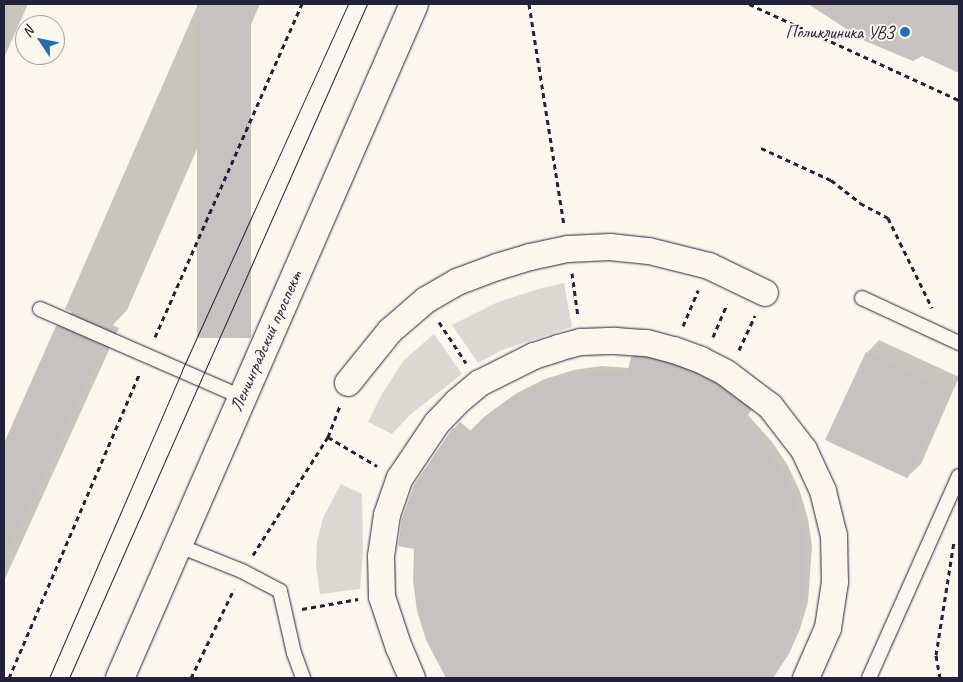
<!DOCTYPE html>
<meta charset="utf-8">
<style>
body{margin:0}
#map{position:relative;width:963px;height:682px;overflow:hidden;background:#fbf7ec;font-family:Caveat,sans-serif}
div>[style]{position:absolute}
.green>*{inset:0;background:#dbd8d3}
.shadow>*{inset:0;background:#0003}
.building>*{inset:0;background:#c6c2c0;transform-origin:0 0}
.path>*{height:3px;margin-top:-1.5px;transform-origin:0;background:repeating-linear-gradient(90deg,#22223b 0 5px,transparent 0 9px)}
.roads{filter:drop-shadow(0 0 1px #22223b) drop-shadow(0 0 1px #22223b)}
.lane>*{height:14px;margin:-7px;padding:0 7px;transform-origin:7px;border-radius:7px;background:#fbf7ec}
.street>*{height:26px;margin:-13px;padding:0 13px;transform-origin:13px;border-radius:13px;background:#fbf7ec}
.secondary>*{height:28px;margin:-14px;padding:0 14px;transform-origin:14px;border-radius:14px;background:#fbf7ec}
.tram>*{height:1px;margin:-0.5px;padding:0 0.5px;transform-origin:0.5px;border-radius:0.5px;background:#22223b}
.dots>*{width:14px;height:14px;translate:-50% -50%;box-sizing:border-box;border:2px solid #fbf7ec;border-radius:50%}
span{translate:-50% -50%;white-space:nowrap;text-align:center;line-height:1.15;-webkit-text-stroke:4px #fbf7ec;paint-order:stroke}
.poi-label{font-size:18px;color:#22223b}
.right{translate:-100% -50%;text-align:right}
.street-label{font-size:18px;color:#22223b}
.frame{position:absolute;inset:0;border:5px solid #22223b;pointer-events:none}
.north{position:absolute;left:15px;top:15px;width:50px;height:50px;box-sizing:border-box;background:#fbf7ec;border:1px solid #a4a2a5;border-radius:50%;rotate:304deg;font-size:14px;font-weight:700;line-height:20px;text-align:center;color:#22223b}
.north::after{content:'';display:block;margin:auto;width:18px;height:22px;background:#1f6fb2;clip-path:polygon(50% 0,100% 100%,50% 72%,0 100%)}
</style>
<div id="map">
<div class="green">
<i style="clip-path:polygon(564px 283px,572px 327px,502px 350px,478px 363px,452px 325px,498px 302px,542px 288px)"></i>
<i style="clip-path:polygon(434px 334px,462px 374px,411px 414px,392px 434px,368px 422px,382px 394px,404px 360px)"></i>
<i style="clip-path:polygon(341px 484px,362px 494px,363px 553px,360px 589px,320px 594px,316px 565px,317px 542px,323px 518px)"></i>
</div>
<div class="shadow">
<i style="clip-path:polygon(4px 4px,28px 4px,4px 58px)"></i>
<i style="clip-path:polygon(198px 4px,260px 4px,127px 310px,113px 325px,119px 328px,4px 581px,4px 446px,57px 326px,72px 312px,65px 309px)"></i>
<i style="clip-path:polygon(810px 4px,959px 4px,959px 71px,922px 55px,865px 40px)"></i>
<i style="clip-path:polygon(879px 340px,959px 377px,921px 464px,908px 476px,867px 353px)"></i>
<i style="clip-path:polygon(638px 351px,677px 358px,756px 403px,748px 415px,773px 443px,788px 466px,800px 492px,808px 519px,812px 546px,808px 602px,800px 629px,789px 654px,773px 678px,448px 678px,427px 640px,454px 429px,460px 422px,471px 431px,492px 411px,517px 393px,545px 379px,574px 370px,601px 366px,630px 368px,632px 358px)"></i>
</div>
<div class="building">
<i style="left:197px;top:4px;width:54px;height:334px"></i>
<i style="clip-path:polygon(808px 4px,959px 4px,959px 73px,922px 56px,913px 61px,865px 41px)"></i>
<i style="clip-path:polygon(56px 326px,102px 346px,4px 561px,4px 443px)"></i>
<i style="left:866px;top:352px;width:91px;height:97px;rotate:25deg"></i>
<i style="clip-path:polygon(631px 357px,670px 364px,695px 374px,718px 386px,750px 410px,742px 422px,766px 449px,782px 473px,794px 498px,802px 526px,806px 553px,802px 609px,794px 636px,783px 662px,772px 678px,446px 678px,426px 640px,417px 611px,413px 580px,414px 549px,398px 546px,402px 519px,414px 485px,453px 428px,464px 437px,484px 417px,509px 399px,537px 386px,566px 376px,594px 372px,627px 374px)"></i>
</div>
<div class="path">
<i style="left:529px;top:4px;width:224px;rotate:81deg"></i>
<i style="left:749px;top:4px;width:231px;rotate:24.6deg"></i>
<i style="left:761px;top:148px;width:77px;rotate:24.6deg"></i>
<i style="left:831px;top:180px;width:37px;rotate:38deg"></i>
<i style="left:860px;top:203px;width:32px;rotate:28deg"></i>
<i style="left:888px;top:218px;width:100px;rotate:63.9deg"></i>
<i style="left:572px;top:273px;width:44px;rotate:82.2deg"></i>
<i style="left:439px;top:322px;width:49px;rotate:56.6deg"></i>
<i style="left:683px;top:326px;width:39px;rotate:-67deg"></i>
<i style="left:155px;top:337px;width:364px;rotate:-66.2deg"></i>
<i style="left:713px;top:337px;width:36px;rotate:-67deg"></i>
<i style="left:739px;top:350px;width:38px;rotate:-65deg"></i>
<i style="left:328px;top:437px;width:57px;rotate:30.6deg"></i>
<i style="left:253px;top:555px;width:140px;rotate:-57.6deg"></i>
<i style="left:328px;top:437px;width:34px;rotate:-69deg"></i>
<i style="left:302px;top:609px;width:57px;rotate:-10.1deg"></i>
<i style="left:9px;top:678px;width:332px;rotate:-66.8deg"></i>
<i style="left:191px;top:678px;width:99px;rotate:-64.2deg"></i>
<i style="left:940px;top:678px;width:23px;rotate:-100deg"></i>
<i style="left:936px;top:655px;width:115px;rotate:-81deg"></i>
</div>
<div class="roads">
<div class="lane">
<i style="left:862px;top:298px;width:107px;rotate:24.9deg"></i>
<i style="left:40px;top:309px;width:219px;rotate:23.6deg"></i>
<i style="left:177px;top:545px;width:70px;rotate:21.8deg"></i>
<i style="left:242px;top:571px;width:43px;rotate:27.8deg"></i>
<i style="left:280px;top:591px;width:64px;rotate:77.3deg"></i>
<i style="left:294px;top:653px;width:27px;rotate:70deg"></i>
<i style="left:869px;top:678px;width:221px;rotate:-66deg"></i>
</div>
<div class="street">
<i style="left:348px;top:383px;width:67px;rotate:-51.1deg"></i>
<i style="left:390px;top:331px;width:48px;rotate:-40.7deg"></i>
<i style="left:426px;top:300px;width:36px;rotate:-30deg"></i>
<i style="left:457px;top:282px;width:43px;rotate:-20.6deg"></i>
<i style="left:497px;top:267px;width:34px;rotate:-17deg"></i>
<i style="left:530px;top:257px;width:39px;rotate:-12deg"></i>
<i style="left:568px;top:249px;width:42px;rotate:-2.7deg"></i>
<i style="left:610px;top:247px;width:39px;rotate:6deg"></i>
<i style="left:649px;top:251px;width:62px;rotate:14deg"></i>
<i style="left:709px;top:266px;width:62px;rotate:25.7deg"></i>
<i style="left:412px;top:678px;width:33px;rotate:-113deg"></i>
<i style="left:399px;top:648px;width:54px;rotate:-108.4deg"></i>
<i style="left:382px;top:597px;width:41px;rotate:-91.4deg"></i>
<i style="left:381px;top:556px;width:41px;rotate:-81.7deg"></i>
<i style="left:387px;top:515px;width:39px;rotate:-71deg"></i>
<i style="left:400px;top:478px;width:66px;rotate:-56.1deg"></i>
<i style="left:437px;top:423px;width:29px;rotate:-46deg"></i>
<i style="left:457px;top:402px;width:30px;rotate:-40deg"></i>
<i style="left:480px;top:383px;width:60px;rotate:-26.6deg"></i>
<i style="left:534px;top:356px;width:25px;rotate:-18deg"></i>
<i style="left:558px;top:348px;width:24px;rotate:-15deg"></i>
<i style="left:581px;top:342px;width:34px;rotate:-2deg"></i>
<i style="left:615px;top:341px;width:32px;rotate:4deg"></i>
<i style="left:647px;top:343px;width:28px;rotate:15deg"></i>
<i style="left:674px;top:350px;width:29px;rotate:20deg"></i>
<i style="left:701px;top:360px;width:28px;rotate:27deg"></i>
<i style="left:726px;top:373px;width:55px;rotate:36.9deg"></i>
<i style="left:770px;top:406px;width:56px;rotate:52.3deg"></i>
<i style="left:804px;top:450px;width:45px;rotate:65.1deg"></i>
<i style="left:823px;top:491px;width:46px;rotate:76.3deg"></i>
<i style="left:834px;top:536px;width:46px;rotate:88.8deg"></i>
<i style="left:835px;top:582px;width:47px;rotate:98.7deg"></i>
<i style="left:828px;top:628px;width:55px;rotate:113.7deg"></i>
</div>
<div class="secondary">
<i style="left:120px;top:678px;width:735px;rotate:-66.43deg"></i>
</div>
</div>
<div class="tram">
<i style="left:49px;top:678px;width:335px;rotate:-66.6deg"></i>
<i style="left:182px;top:370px;width:402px;rotate:-65.6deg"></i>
<i style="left:69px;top:678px;width:737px;rotate:-66.15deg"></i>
</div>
<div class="dots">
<i style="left:905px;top:32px;background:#1f6fb2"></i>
</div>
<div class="poi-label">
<span class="right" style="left:894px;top:32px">Поликлиника УВЗ</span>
</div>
<div class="street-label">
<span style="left:266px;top:341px;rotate:-66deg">Ленинградский проспект</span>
</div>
<div class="frame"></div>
<div class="north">N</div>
</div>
